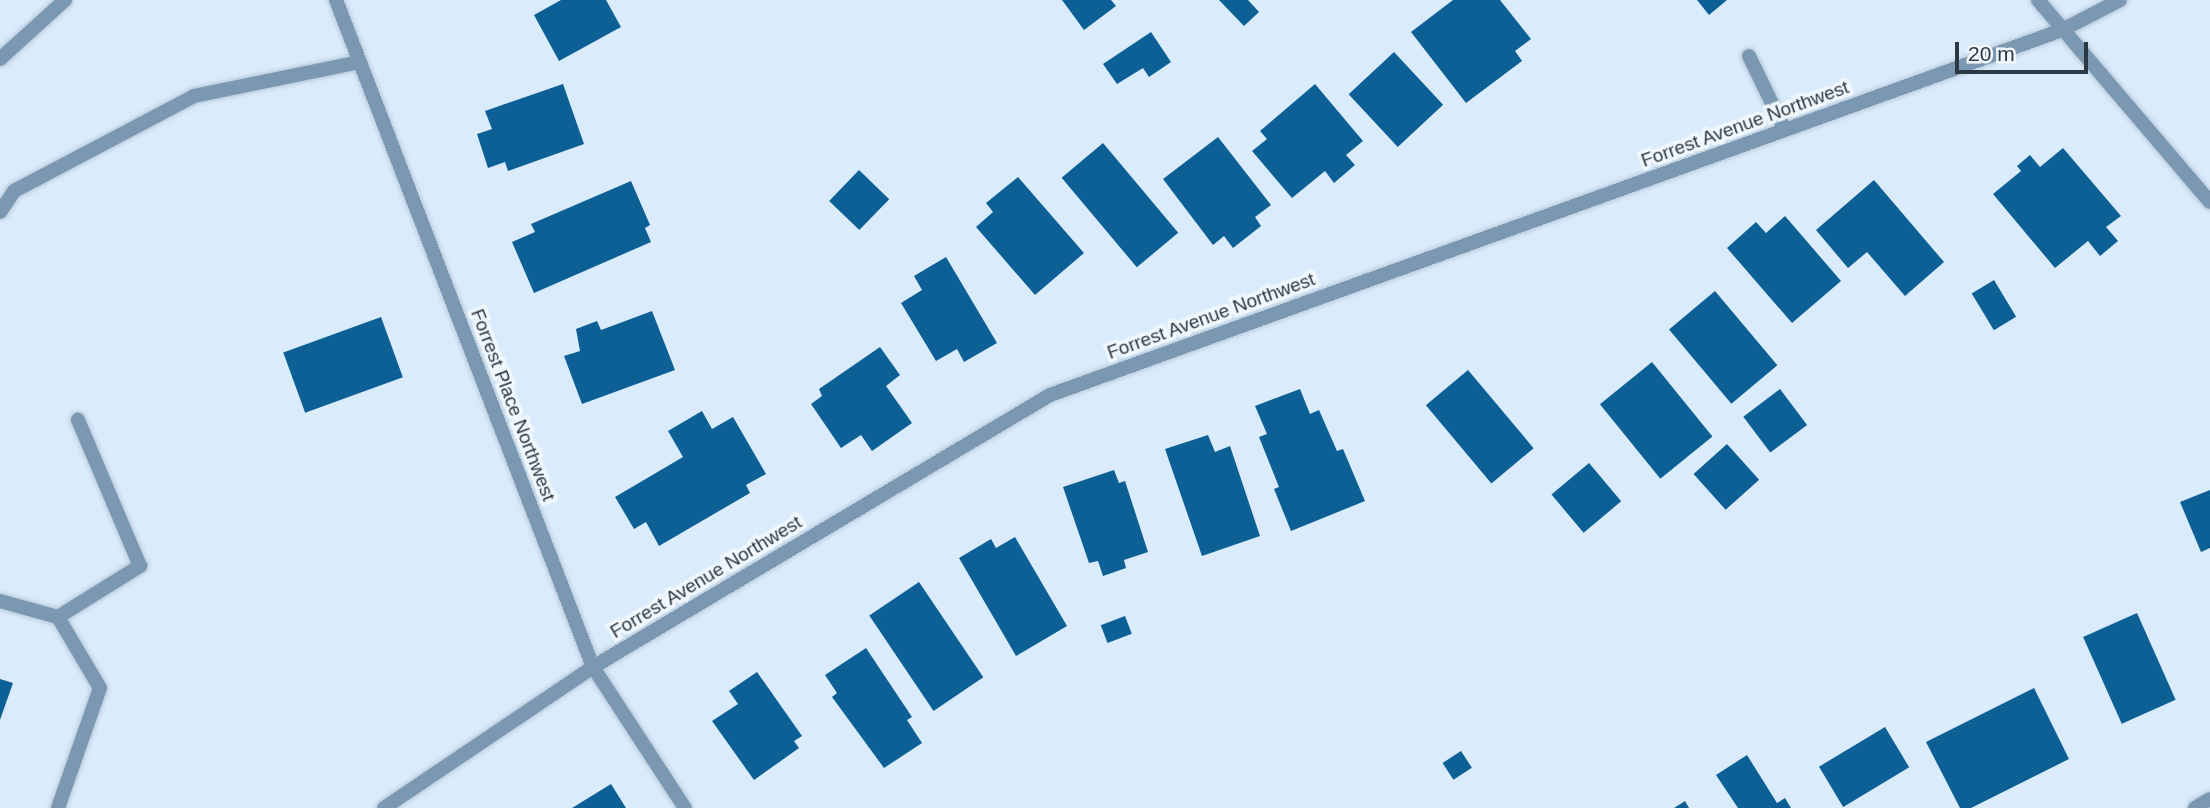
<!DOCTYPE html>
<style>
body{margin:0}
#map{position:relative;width:2210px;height:808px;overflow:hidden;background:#daecfc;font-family:Arial,sans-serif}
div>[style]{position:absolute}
.building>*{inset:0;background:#0c6095;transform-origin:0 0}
.roads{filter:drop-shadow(0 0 2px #b7c8d7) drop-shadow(0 0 2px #b7c8d7)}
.service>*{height:14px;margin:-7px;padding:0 7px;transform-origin:7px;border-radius:7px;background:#7a98b1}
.minor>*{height:14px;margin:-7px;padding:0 7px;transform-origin:7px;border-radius:7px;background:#7a98b1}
.tertiary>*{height:14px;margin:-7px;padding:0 7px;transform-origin:7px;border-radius:7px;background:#7a98b1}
span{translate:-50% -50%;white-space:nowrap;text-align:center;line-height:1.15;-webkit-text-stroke:7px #f1f8fd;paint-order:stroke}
.street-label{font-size:19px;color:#2c3943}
.scale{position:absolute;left:1955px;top:42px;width:133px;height:32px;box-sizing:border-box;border:4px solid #2c3943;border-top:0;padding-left:9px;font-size:21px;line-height:24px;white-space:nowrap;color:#2c3943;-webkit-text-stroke:5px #f1f8fd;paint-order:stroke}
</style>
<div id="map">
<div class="building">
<i style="clip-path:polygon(561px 0,606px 0,621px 27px,559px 61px,534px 15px)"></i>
<i style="clip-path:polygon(1062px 0,1111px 0,1116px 6px,1084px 30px)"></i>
<i style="clip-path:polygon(1219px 0,1248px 0,1259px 12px,1244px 26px)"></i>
<i style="clip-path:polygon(1453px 0,1500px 0,1531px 39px,1515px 51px,1522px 61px,1466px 103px,1411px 32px)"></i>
<i style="clip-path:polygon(1697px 0,1727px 0,1709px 15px)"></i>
<i style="clip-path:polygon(1151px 32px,1171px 62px,1149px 77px,1143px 68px,1117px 84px,1103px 64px)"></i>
<i style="left:1394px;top:52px;width:72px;height:62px;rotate:47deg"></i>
<i style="clip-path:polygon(563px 84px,584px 144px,508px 171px,505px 162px,488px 168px,477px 134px,492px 129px,485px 111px)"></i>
<i style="clip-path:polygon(1315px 84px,1363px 141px,1346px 155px,1355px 165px,1334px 183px,1325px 171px,1292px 198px,1252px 151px,1267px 139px,1260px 131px)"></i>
<i style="clip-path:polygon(1218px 137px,1271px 205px,1255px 217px,1261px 226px,1233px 248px,1224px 236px,1213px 245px,1163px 179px)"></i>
<i style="left:1103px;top:143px;width:117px;height:54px;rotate:50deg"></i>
<i style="clip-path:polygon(2063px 148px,2121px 216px,2106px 227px,2118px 241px,2100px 256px,2088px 241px,2055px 268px,1993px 194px,2021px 171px,2017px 166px,2030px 155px,2040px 167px)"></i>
<i style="left:859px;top:170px;width:42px;height:43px;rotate:44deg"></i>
<i style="clip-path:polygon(1018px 177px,1084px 253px,1035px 295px,976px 227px,993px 212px,986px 203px)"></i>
<i style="clip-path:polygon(1874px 180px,1944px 262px,1905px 296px,1867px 252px,1848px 268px,1816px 230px)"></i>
<i style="clip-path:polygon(631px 181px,650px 225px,645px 228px,651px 242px,534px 293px,512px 242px,535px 232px,531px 224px)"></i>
<i style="clip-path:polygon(1785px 216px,1841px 281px,1792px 323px,1727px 248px,1756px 222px,1766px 233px)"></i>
<i style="clip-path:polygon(946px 257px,997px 343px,964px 362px,957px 349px,936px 361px,901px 303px,922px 290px,914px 276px)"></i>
<i style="left:1994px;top:280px;width:43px;height:26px;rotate:59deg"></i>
<i style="left:1715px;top:291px;width:97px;height:60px;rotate:50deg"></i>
<i style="clip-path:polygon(652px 311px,675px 370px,582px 404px,564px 356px,580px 351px,576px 329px,597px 321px,601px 330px)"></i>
<i style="left:381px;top:317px;width:64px;height:104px;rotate:70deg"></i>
<i style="clip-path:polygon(880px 347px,900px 375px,886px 386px,912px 423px,872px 451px,861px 435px,841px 448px,811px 404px,822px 396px,819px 389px)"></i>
<i style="left:1652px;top:362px;width:96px;height:67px;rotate:51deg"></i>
<i style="left:1468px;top:370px;width:102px;height:55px;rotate:50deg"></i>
<i style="clip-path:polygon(1300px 389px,1310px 414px,1319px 410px,1337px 451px,1343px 449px,1365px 501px,1291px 531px,1274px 489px,1279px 487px,1259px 437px,1267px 434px,1255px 406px)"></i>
<i style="left:1780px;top:389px;width:45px;height:46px;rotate:53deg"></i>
<i style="clip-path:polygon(702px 411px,712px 429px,733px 417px,766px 474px,746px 485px,750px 493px,659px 546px,646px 522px,634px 529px,615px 497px,683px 457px,668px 431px)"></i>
<i style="clip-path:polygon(1208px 435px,1215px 452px,1230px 446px,1260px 536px,1202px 556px,1165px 449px)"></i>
<i style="left:1727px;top:444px;width:48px;height:45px;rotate:48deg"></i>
<i style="left:1589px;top:463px;width:50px;height:49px;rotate:50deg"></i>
<i style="clip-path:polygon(1114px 470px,1119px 483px,1125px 481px,1148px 552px,1124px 560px,1126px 568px,1103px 576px,1098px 561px,1089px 563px,1063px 487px)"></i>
<i style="clip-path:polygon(2210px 490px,2210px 548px,2201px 552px,2180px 502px)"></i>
<i style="clip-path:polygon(1015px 537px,1067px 626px,1016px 656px,959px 558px,991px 539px,996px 548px)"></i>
<i style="left:919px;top:582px;width:115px;height:60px;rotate:56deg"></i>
<i style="left:2137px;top:613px;width:95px;height:59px;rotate:66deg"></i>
<i style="left:1125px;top:616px;width:19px;height:26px;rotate:69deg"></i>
<i style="clip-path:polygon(866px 648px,912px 717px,907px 720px,922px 743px,884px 768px,832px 697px,837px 693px,825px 675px)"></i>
<i style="clip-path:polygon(757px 672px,802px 736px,794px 741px,799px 748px,754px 780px,712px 721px,738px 704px,729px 691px)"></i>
<i style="clip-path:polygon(0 679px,13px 683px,0 720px)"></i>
<i style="clip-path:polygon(2034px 688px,2069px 759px,1971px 808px,1960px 808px,1926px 742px)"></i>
<i style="left:1885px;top:727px;width:47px;height:77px;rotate:59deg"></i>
<i style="left:1461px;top:751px;width:20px;height:22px;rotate:57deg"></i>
<i style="clip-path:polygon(1747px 755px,1777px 803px,1785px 798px,1791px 808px,1738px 808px,1716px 775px)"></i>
<i style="clip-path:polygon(611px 784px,626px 808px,572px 808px)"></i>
<i style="clip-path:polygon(1685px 801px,1689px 808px,1674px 808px)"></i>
</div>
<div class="roads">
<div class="service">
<i style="left:1749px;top:56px;width:82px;rotate:64.1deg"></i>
<i style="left:0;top:212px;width:25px;rotate:-56deg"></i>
<i style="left:14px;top:191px;width:204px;rotate:-27.8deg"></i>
<i style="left:194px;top:96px;width:169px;rotate:-11.6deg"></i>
<i style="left:0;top:601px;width:60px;rotate:15.4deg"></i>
<i style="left:58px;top:617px;width:82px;rotate:59.4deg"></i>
<i style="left:100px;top:688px;width:127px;rotate:109.3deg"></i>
<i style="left:58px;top:617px;width:97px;rotate:-31.9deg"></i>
<i style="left:140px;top:566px;width:159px;rotate:-113deg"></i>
</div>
<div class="minor">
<i style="left:336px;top:0;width:715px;rotate:68.93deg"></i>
<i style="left:593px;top:667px;width:168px;rotate:56.9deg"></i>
<i style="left:2038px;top:0;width:265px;rotate:49.6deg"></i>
<i style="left:384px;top:808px;width:252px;rotate:-34deg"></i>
<i style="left:593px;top:667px;width:532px;rotate:-30.76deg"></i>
<i style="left:1050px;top:395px;width:1076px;rotate:-19.83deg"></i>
<i style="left:2062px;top:30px;width:65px;rotate:-27.3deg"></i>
<i style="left:2195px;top:808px;width:17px;rotate:-31deg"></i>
</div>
<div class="tertiary">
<i style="left:0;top:59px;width:88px;rotate:-42.2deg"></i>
</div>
</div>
<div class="street-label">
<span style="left:1745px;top:124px;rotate:-20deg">Forrest Avenue Northwest</span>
<span style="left:1211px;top:316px;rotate:-20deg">Forrest Avenue Northwest</span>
<span style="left:513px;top:405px;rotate:69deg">Forrest Place Northwest</span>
<span style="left:706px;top:577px;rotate:-31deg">Forrest Avenue Northwest</span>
</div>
<div class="scale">20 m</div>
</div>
